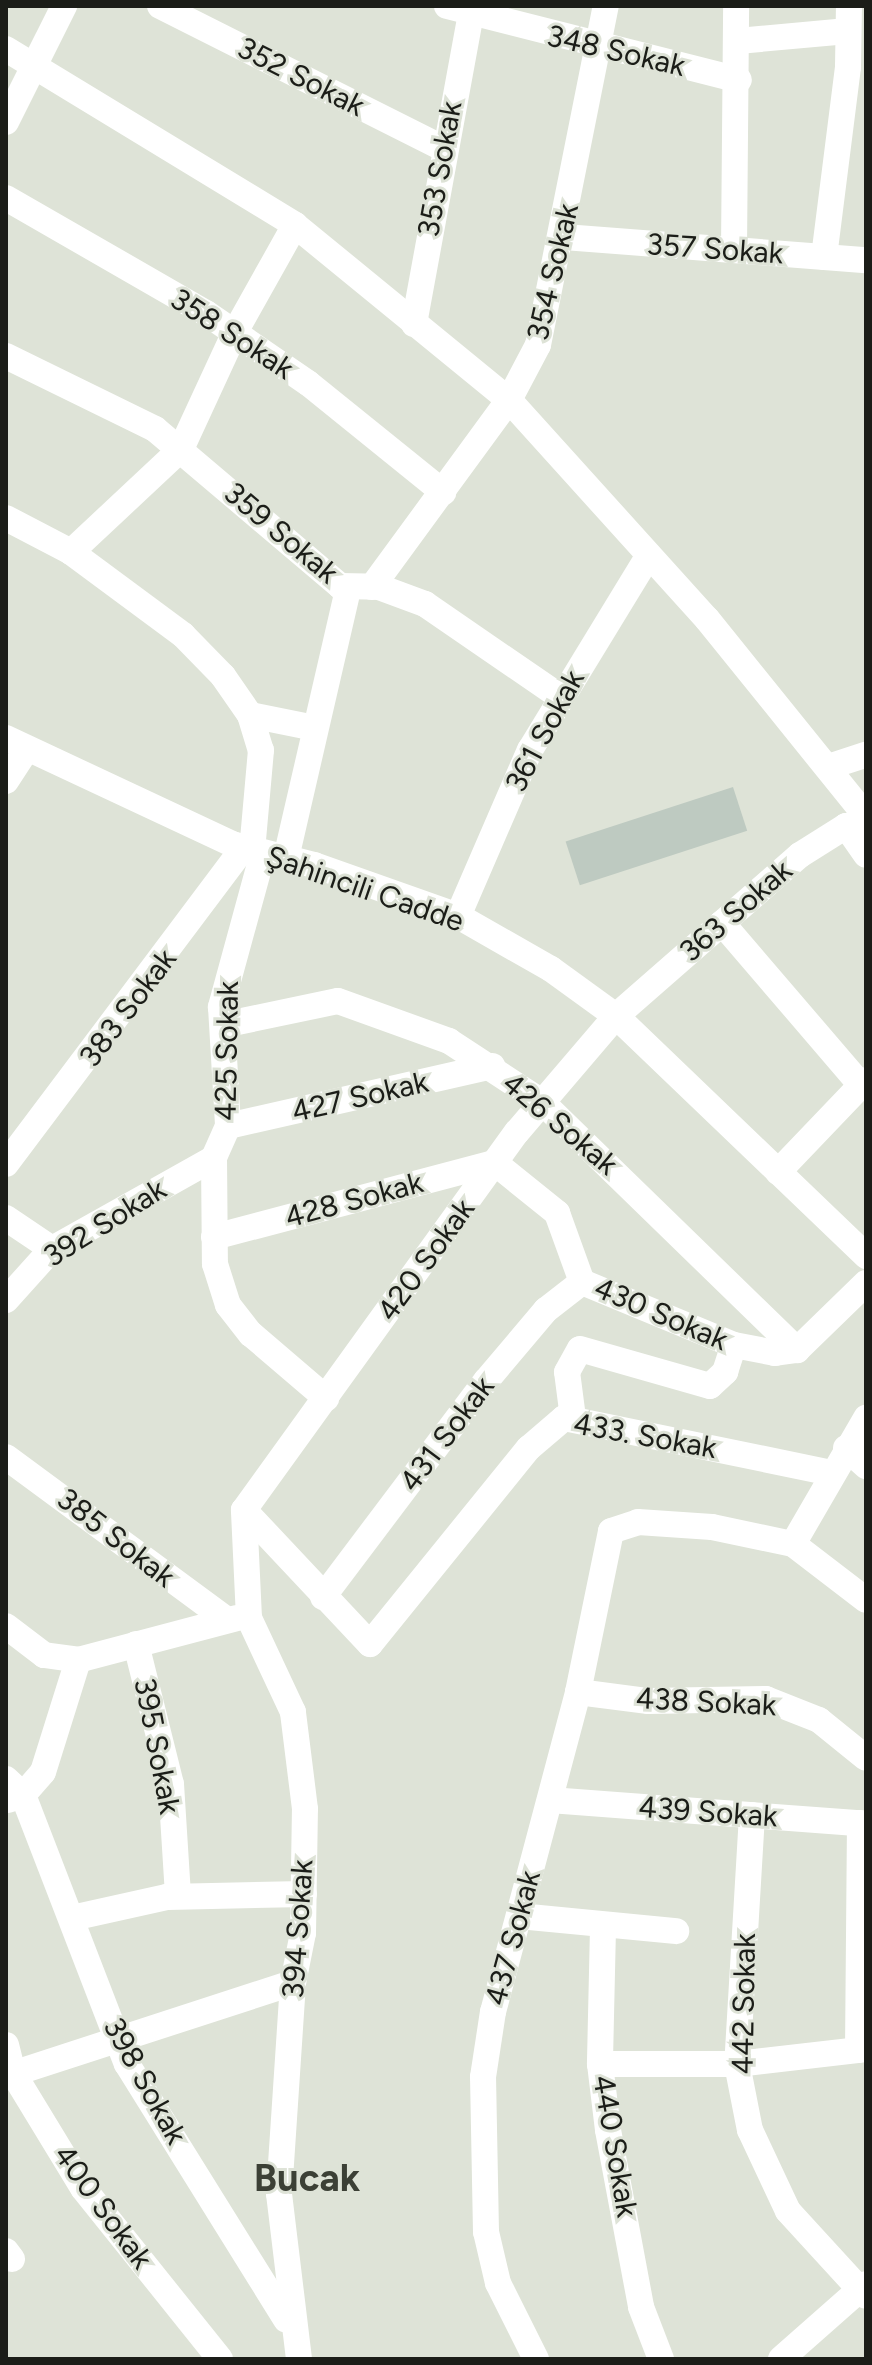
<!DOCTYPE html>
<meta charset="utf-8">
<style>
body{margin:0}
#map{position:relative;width:872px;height:2365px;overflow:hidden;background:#dee3d7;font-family:Figtree,sans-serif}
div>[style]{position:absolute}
.building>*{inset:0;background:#becac1;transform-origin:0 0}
.minor>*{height:26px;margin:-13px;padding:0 13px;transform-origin:13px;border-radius:13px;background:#fff}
span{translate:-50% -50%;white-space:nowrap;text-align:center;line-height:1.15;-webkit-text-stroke:6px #dee3d7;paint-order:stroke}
.street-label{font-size:30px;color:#1b1d18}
.district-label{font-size:38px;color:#3c4036;font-weight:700}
.frame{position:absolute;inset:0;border:8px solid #1b1d18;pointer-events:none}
</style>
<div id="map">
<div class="building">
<i style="left:733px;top:787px;width:46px;height:176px;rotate:72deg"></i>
</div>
<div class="minor">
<i style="left:160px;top:6px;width:316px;rotate:26.7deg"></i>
<i style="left:447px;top:6px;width:301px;rotate:14.2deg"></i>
<i style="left:738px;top:41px;width:110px;rotate:-5.2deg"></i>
<i style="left:6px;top:49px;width:338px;rotate:31.3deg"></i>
<i style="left:295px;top:225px;width:276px;rotate:39.3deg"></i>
<i style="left:509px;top:400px;width:295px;rotate:47.9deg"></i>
<i style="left:707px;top:619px;width:253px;rotate:51.1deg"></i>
<i style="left:6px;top:122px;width:130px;rotate:-63.4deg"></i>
<i style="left:6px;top:198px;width:231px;rotate:29.9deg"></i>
<i style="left:206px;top:313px;width:124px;rotate:34.5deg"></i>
<i style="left:308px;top:383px;width:174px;rotate:38.9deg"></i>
<i style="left:564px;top:237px;width:303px;rotate:4.4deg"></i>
<i style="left:734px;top:250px;width:244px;rotate:-89.5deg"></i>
<i style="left:824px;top:257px;width:192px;rotate:-82.8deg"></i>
<i style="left:848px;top:67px;width:61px;rotate:-89.1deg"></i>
<i style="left:414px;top:324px;width:315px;rotate:-79.6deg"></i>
<i style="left:6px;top:356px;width:166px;rotate:26.1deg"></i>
<i style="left:155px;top:429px;width:243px;rotate:40.3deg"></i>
<i style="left:340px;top:586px;width:39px;rotate:1deg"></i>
<i style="left:379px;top:587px;width:49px;rotate:20.3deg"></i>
<i style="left:425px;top:604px;width:163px;rotate:34.5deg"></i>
<i style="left:6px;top:518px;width:73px;rotate:27.6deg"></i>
<i style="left:71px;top:552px;width:139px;rotate:36.5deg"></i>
<i style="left:183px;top:635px;width:57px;rotate:45.7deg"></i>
<i style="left:223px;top:676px;width:47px;rotate:55.3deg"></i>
<i style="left:250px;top:715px;width:37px;rotate:73deg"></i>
<i style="left:261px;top:750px;width:100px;rotate:95.1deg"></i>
<i style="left:71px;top:552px;width:151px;rotate:-43.1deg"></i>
<i style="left:181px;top:449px;width:129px;rotate:-65.2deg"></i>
<i style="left:235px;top:332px;width:123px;rotate:-60.7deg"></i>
<i style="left:372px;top:587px;width:232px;rotate:-53.8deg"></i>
<i style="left:509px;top:400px;width:62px;rotate:-62.2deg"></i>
<i style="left:538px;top:345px;width:346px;rotate:-78.7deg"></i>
<i style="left:250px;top:715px;width:66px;rotate:11.3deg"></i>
<i style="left:6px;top:738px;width:250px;rotate:25.1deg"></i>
<i style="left:232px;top:844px;width:85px;rotate:14.4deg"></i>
<i style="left:314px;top:865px;width:153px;rotate:19.5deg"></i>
<i style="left:458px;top:916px;width:107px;rotate:29.7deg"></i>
<i style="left:551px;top:969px;width:80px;rotate:35.9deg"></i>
<i style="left:616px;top:1016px;width:347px;rotate:43.8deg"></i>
<i style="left:828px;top:767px;width:40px;rotate:-18deg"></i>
<i style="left:6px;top:781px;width:38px;rotate:-57deg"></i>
<i style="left:846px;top:826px;width:35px;rotate:55deg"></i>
<i style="left:263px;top:853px;width:160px;rotate:105.3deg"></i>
<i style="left:221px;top:1007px;width:119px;rotate:86.6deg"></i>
<i style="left:228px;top:1126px;width:35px;rotate:114deg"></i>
<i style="left:214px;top:1158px;width:106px;rotate:89.5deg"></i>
<i style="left:215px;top:1264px;width:43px;rotate:72.4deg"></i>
<i style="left:228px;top:1305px;width:37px;rotate:52deg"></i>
<i style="left:251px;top:1334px;width:99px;rotate:40.5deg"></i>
<i style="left:286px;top:858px;width:276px;rotate:-77deg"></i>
<i style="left:458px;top:916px;width:181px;rotate:-66.6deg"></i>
<i style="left:530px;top:750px;width:228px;rotate:-58.6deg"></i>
<i style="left:722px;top:923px;width:213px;rotate:49.4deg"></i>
<i style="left:223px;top:1025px;width:117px;rotate:-11.8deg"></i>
<i style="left:338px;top:1001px;width:118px;rotate:19.8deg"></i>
<i style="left:449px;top:1041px;width:111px;rotate:33.3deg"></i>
<i style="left:542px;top:1102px;width:356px;rotate:44.2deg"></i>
<i style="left:228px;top:1126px;width:271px;rotate:-12.8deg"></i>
<i style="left:6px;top:1164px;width:395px;rotate:-53.1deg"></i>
<i style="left:778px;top:1172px;width:127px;rotate:-46.3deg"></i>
<i style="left:6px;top:1218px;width:55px;rotate:34deg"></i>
<i style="left:214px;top:1237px;width:291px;rotate:-14.8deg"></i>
<i style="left:495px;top:1163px;width:80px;rotate:38.9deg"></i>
<i style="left:557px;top:1213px;width:73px;rotate:70.1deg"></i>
<i style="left:582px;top:1282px;width:165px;rotate:22.5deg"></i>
<i style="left:734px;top:1345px;width:42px;rotate:11deg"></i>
<i style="left:775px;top:1353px;width:22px;rotate:-8deg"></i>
<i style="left:797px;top:1350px;width:96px;rotate:-44.2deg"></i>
<i style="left:6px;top:1300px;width:69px;rotate:-48deg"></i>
<i style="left:52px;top:1249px;width:186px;rotate:-29.3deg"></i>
<i style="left:573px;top:1418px;width:46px;rotate:-97.4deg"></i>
<i style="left:567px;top:1372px;width:26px;rotate:-61deg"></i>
<i style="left:580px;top:1349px;width:135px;rotate:15.9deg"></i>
<i style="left:710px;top:1386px;width:21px;rotate:-43deg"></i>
<i style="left:725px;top:1372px;width:28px;rotate:-72deg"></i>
<i style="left:846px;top:1448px;width:27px;rotate:42deg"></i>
<i style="left:6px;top:1457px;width:273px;rotate:36.4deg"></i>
<i style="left:244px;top:1510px;width:184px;rotate:46.8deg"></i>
<i style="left:370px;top:1644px;width:252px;rotate:-51deg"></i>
<i style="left:529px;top:1448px;width:46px;rotate:-40.6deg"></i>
<i style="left:564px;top:1418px;width:273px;rotate:11.6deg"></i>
<i style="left:793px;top:1544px;width:146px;rotate:-59.9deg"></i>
<i style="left:323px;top:1597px;width:271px;rotate:-53deg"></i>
<i style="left:486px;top:1381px;width:93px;rotate:-49.8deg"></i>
<i style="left:546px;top:1310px;width:46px;rotate:-37.9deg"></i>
<i style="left:6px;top:1626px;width:48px;rotate:37.3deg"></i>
<i style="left:44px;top:1655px;width:34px;rotate:8deg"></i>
<i style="left:78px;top:1660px;width:164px;rotate:-14.8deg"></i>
<i style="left:136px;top:1644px;width:144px;rotate:76deg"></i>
<i style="left:171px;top:1784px;width:112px;rotate:86.4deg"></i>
<i style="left:578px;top:1692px;width:71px;rotate:7.3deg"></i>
<i style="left:648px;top:1701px;width:118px;rotate:-1deg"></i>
<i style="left:766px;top:1699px;width:57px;rotate:21.6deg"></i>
<i style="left:819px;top:1720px;width:60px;rotate:39deg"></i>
<i style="left:6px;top:1779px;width:23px;rotate:43deg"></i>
<i style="left:23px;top:1795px;width:288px;rotate:68.9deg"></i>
<i style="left:127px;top:2064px;width:301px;rotate:58.1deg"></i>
<i style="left:8px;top:1800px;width:16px;rotate:-18deg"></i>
<i style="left:23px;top:1795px;width:30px;rotate:-49deg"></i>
<i style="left:43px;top:1772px;width:117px;rotate:-72.6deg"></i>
<i style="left:550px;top:1800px;width:317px;rotate:4.3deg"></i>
<i style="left:752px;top:1815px;width:249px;rotate:93.4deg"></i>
<i style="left:737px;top:2064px;width:67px;rotate:78.9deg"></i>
<i style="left:750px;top:2130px;width:89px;rotate:64.9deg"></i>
<i style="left:788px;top:2211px;width:115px;rotate:47.5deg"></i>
<i style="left:519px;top:1916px;width:158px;rotate:5.5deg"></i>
<i style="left:72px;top:1918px;width:97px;rotate:-12.5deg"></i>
<i style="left:167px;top:1897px;width:137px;rotate:-1.3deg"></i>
<i style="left:603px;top:1928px;width:136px;rotate:91.3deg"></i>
<i style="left:600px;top:2064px;width:66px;rotate:83.1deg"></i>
<i style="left:608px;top:2130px;width:180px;rotate:79.4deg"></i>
<i style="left:641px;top:2307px;width:56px;rotate:69deg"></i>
<i style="left:6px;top:2045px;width:29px;rotate:76deg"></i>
<i style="left:13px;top:2073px;width:135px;rotate:58.7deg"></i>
<i style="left:83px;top:2188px;width:219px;rotate:51.3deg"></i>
<i style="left:858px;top:2050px;width:227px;rotate:-89.5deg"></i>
<i style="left:600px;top:2064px;width:137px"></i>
<i style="left:737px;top:2064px;width:130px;rotate:-6.6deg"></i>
<i style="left:6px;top:2076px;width:302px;rotate:-18deg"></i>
<i style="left:6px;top:2251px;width:10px;rotate:53deg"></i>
<i style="left:299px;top:2359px;width:166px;rotate:-96.9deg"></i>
<i style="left:279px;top:2194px;width:211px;rotate:-86.2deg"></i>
<i style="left:293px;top:1983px;width:51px;rotate:-78.7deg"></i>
<i style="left:303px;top:1933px;width:124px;rotate:-89.1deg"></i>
<i style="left:305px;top:1809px;width:98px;rotate:-97.1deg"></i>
<i style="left:293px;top:1712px;width:104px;rotate:-115.1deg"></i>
<i style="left:249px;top:1618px;width:108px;rotate:-92.7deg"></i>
<i style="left:244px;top:1510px;width:466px;rotate:-54.2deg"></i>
<i style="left:517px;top:1132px;width:153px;rotate:-49.5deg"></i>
<i style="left:616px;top:1016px;width:244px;rotate:-41.2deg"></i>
<i style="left:800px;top:855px;width:54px;rotate:-32.2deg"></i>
<i style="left:846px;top:826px;width:20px;rotate:-9deg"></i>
<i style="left:536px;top:2359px;width:85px;rotate:-116.6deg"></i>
<i style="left:498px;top:2283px;width:52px;rotate:-103.2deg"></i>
<i style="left:486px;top:2232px;width:155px;rotate:-91.1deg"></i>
<i style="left:483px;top:2077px;width:66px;rotate:-81.3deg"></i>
<i style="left:493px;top:2012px;width:331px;rotate:-75.1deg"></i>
<i style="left:578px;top:1692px;width:164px;rotate:-78.4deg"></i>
<i style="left:611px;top:1531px;width:28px;rotate:-18deg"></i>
<i style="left:638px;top:1522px;width:74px;rotate:3.9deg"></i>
<i style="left:712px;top:1527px;width:83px;rotate:11.9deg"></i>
<i style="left:793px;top:1544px;width:92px;rotate:37.5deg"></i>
<i style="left:781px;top:2359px;width:113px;rotate:-41.4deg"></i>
</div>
<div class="street-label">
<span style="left:616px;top:51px;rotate:13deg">348 Sokak</span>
<span style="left:301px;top:77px;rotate:27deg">352 Sokak</span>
<span style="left:440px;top:169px;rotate:-80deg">353 Sokak</span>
<span style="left:715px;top:249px;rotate:4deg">357 Sokak</span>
<span style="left:553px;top:272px;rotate:-77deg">354 Sokak</span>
<span style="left:232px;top:334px;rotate:33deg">358 Sokak</span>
<span style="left:281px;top:533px;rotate:40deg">359 Sokak</span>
<span style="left:545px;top:731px;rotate:-62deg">361 Sokak</span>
<span style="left:365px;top:889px;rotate:19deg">Şahincili Cadde</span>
<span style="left:736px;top:911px;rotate:-41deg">363 Sokak</span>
<span style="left:128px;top:1008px;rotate:-53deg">383 Sokak</span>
<span style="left:227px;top:1051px;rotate:-89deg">425 Sokak</span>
<span style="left:360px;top:1097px;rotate:-13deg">427 Sokak</span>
<span style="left:560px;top:1124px;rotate:40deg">426 Sokak</span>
<span style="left:354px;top:1200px;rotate:-15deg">428 Sokak</span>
<span style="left:105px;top:1223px;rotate:-32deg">392 Sokak</span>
<span style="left:426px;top:1260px;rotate:-54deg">420 Sokak</span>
<span style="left:661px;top:1314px;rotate:23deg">430 Sokak</span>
<span style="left:447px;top:1434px;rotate:-53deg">431 Sokak</span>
<span style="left:645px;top:1436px;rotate:10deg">433. Sokak</span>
<span style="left:116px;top:1538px;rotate:38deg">385 Sokak</span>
<span style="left:706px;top:1702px;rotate:3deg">438 Sokak</span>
<span style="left:157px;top:1746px;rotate:79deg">395 Sokak</span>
<span style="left:708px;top:1812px;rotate:4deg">439 Sokak</span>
<span style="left:298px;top:1929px;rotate:-86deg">394 Sokak</span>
<span style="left:513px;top:1938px;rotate:-75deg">437 Sokak</span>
<span style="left:744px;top:2004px;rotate:-89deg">442 Sokak</span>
<span style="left:145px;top:2081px;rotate:61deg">398 Sokak</span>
<span style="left:615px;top:2146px;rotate:80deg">440 Sokak</span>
<span style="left:103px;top:2207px;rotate:54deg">400 Sokak</span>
</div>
<div class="district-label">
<span style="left:307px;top:2179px">Bucak</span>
</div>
<div class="frame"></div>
</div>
